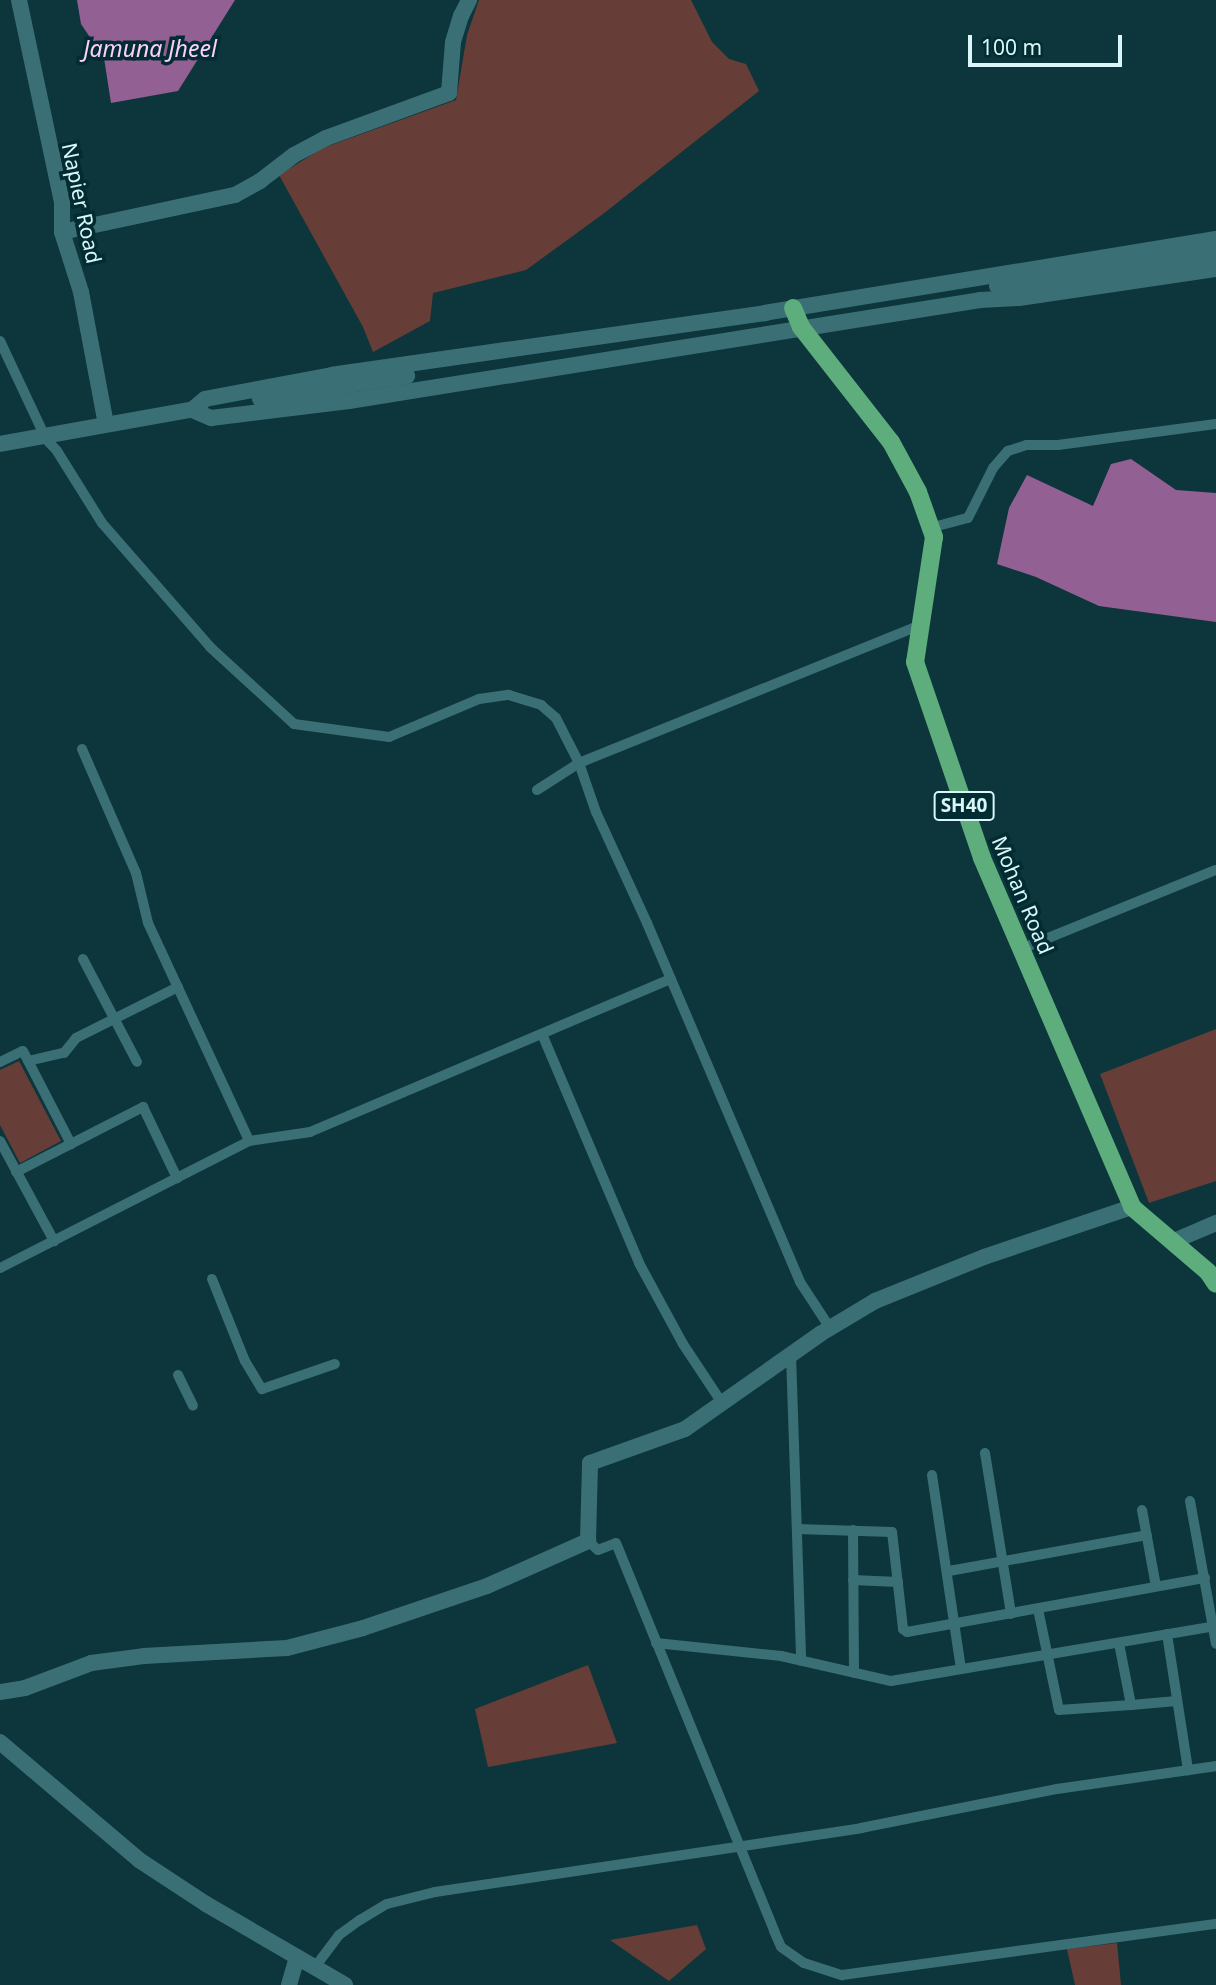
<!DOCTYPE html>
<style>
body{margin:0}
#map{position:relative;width:1216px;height:1985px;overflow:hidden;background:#0c363b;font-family:"Noto Sans",sans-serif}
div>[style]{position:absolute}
.green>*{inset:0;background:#673d38}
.water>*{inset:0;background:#936094}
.street>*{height:10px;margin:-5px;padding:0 5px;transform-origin:5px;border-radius:5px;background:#3b6f76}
.secondary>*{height:16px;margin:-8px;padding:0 8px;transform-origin:8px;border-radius:8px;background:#3b6f76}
.primary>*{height:18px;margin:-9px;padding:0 9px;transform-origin:9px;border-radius:9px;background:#5ead7c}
span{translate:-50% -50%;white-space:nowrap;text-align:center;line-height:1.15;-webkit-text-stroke:7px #012c31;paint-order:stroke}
.shield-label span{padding:2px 5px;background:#012c31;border:2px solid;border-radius:5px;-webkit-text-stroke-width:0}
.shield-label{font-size:19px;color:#dbf6f9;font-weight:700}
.street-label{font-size:21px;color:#dbf6f9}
.water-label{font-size:23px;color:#fdcffc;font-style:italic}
.scale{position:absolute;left:968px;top:35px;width:154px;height:32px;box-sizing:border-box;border:4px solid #dbf6f9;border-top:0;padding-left:9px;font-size:21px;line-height:24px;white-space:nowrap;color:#dbf6f9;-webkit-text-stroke:5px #012c31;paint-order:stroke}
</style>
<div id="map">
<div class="green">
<i style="clip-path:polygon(479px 0,691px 0,712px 42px,729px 59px,746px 64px,759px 91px,603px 214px,526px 270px,433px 293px,430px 321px,373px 352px,363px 327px,279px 175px,323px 148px,456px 100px,467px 35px)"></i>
<i style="clip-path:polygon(1216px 1029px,1216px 1181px,1149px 1203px,1100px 1074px)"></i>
<i style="clip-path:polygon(19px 1061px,61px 1141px,20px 1163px,0 1125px,0 1070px)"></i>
<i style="clip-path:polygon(588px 1665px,617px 1743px,488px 1767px,475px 1709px)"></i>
<i style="clip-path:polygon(697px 1925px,706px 1949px,669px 1981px,610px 1940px)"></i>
<i style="clip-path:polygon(1117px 1943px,1121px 1985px,1075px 1985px,1067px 1949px)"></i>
</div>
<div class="water">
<i style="clip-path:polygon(77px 0,235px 0,178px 91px,111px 103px,104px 58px,81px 24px)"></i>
<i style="clip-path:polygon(1131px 459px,1176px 490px,1216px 493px,1216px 622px,1099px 606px,1036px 577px,997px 564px,1009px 508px,1027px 475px,1093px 506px,1111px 464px)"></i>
</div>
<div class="street">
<i style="left:0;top:341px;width:96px;rotate:64.8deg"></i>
<i style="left:45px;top:438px;width:18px;rotate:47deg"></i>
<i style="left:57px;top:451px;width:85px;rotate:58deg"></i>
<i style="left:102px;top:523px;width:164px;rotate:48.9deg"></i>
<i style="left:210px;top:647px;width:114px;rotate:42.5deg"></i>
<i style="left:294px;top:724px;width:96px;rotate:7.8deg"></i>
<i style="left:389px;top:737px;width:98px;rotate:-22.9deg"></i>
<i style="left:479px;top:699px;width:30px;rotate:-8deg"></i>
<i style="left:509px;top:695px;width:34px;rotate:17deg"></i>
<i style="left:541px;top:705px;width:20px;rotate:41deg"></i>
<i style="left:556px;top:718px;width:51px;rotate:62.9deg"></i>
<i style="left:579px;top:763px;width:52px;rotate:70.9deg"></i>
<i style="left:596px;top:812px;width:122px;rotate:65.3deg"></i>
<i style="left:647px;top:923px;width:390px;rotate:66.9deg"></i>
<i style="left:800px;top:1282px;width:55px;rotate:56.9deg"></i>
<i style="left:930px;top:528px;width:39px;rotate:-15deg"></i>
<i style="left:968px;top:518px;width:56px;rotate:-63.4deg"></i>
<i style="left:993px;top:468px;width:23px;rotate:-49deg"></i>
<i style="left:1008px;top:451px;width:20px;rotate:-18deg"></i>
<i style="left:1027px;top:445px;width:31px"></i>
<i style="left:1058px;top:445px;width:159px;rotate:-7.6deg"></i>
<i style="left:82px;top:749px;width:135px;rotate:66.5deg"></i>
<i style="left:136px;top:873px;width:51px;rotate:76.5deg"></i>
<i style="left:148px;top:923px;width:240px;rotate:65.1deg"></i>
<i style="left:537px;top:790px;width:50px;rotate:-32.7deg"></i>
<i style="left:579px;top:763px;width:366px;rotate:-22deg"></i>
<i style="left:1021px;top:949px;width:210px;rotate:-22.1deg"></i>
<i style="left:83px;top:959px;width:116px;rotate:62.3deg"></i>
<i style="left:542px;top:1034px;width:249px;rotate:67deg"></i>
<i style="left:639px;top:1263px;width:92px;rotate:61.5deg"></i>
<i style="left:683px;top:1344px;width:71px;rotate:56.5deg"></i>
<i style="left:28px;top:1061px;width:37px;rotate:-13deg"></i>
<i style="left:64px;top:1053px;width:19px;rotate:-51deg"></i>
<i style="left:76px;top:1038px;width:114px;rotate:-26.6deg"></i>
<i style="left:0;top:1062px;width:25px;rotate:-26deg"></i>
<i style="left:23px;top:1051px;width:105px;rotate:62.7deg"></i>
<i style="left:0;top:1141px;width:114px;rotate:61.6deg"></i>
<i style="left:16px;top:1172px;width:143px;rotate:-27.1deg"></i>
<i style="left:143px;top:1107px;width:79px;rotate:64.4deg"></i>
<i style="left:0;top:1268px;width:280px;rotate:-27deg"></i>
<i style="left:249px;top:1141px;width:62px;rotate:-8.4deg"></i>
<i style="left:310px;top:1132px;width:392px;rotate:-23deg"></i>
<i style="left:212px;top:1279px;width:88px;rotate:68.1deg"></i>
<i style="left:245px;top:1361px;width:33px;rotate:59deg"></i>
<i style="left:262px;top:1389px;width:77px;rotate:-18.9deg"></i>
<i style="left:791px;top:1354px;width:307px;rotate:88.1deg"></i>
<i style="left:178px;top:1375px;width:34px;rotate:64deg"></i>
<i style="left:985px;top:1453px;width:163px;rotate:80.8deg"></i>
<i style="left:932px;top:1475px;width:195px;rotate:81.5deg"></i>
<i style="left:1190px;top:1501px;width:145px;rotate:79.7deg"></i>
<i style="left:1142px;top:1510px;width:77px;rotate:79.6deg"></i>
<i style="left:797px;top:1529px;width:95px;rotate:1.8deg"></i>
<i style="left:892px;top:1532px;width:98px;rotate:83.5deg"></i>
<i style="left:903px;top:1629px;width:5px;rotate:37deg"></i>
<i style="left:907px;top:1632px;width:303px;rotate:-10.3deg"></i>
<i style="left:853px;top:1530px;width:143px;rotate:89.6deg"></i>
<i style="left:588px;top:1541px;width:13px;rotate:42deg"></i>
<i style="left:598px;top:1550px;width:19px;rotate:-21deg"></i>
<i style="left:616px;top:1543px;width:419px;rotate:67.8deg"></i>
<i style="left:774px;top:1931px;width:17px;rotate:66deg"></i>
<i style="left:781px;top:1947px;width:28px;rotate:35deg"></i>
<i style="left:804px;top:1963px;width:40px;rotate:18deg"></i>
<i style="left:842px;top:1975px;width:377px;rotate:-7.8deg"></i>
<i style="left:949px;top:1571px;width:201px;rotate:-10.3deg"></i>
<i style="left:853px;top:1580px;width:45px;rotate:2.5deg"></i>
<i style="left:1038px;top:1609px;width:103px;rotate:78.3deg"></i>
<i style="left:1059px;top:1710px;width:72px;rotate:-4deg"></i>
<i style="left:1131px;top:1705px;width:63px;rotate:-101deg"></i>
<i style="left:1167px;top:1634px;width:138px;rotate:81.2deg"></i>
<i style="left:656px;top:1643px;width:126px;rotate:5.9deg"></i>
<i style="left:781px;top:1656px;width:113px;rotate:12.8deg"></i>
<i style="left:891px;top:1681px;width:330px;rotate:-9.6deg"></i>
<i style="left:1131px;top:1705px;width:46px;rotate:-5deg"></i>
<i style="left:315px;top:1967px;width:40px;rotate:-53deg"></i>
<i style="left:339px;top:1935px;width:26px;rotate:-36deg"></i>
<i style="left:360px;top:1920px;width:31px;rotate:-31deg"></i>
<i style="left:387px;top:1904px;width:49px;rotate:-14deg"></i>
<i style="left:435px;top:1892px;width:431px;rotate:-8.5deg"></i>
<i style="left:861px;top:1828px;width:200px;rotate:-11.3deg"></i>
<i style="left:1057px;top:1789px;width:161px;rotate:-8.2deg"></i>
</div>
<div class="secondary">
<i style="left:19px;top:0;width:208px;rotate:78deg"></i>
<i style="left:62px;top:203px;width:29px;rotate:90deg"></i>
<i style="left:62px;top:232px;width:63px;rotate:72.4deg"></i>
<i style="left:81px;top:292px;width:134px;rotate:79.3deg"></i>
<i style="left:62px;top:232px;width:177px;rotate:-12.1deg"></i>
<i style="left:235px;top:195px;width:29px;rotate:-29deg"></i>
<i style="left:260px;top:181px;width:43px;rotate:-37.4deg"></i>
<i style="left:294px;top:155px;width:36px;rotate:-28deg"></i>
<i style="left:326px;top:138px;width:131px;rotate:-20.1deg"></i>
<i style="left:449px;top:93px;width:51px;rotate:-85.5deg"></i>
<i style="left:453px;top:42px;width:27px;rotate:-73deg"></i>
<i style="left:461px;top:16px;width:18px;rotate:-63deg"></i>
<i style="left:1216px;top:239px;width:456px;rotate:170.7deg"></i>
<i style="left:766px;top:313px;width:438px;rotate:171.9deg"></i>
<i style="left:332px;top:375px;width:129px;rotate:169.3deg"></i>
<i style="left:205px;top:399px;width:17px;rotate:140deg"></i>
<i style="left:192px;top:410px;width:21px;rotate:23deg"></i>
<i style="left:211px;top:418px;width:139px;rotate:-7deg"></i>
<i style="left:349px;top:401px;width:639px;rotate:-9.09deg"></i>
<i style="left:980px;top:300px;width:39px;rotate:-3deg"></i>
<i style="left:1019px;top:298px;width:199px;rotate:-8.4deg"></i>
<i style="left:997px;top:286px;width:221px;rotate:-8.3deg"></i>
<i style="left:260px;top:399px;width:149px;rotate:-8.9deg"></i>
<i style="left:0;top:444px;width:203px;rotate:-10.2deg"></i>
<i style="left:1174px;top:1241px;width:46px;rotate:-23.2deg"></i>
<i style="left:0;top:1692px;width:25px;rotate:-9deg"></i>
<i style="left:25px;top:1688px;width:71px;rotate:-20.7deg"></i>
<i style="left:91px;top:1663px;width:53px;rotate:-7.5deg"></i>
<i style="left:144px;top:1656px;width:143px;rotate:-3.2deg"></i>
<i style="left:287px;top:1648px;width:79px;rotate:-14.7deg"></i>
<i style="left:363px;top:1628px;width:131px;rotate:-18.7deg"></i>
<i style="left:487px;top:1586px;width:111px;rotate:-24deg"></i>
<i style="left:588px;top:1541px;width:78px;rotate:-88.5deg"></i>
<i style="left:590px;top:1463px;width:101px;rotate:-19.7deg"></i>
<i style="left:685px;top:1429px;width:165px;rotate:-35.1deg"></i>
<i style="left:820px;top:1334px;width:64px;rotate:-31deg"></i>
<i style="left:875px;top:1301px;width:118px;rotate:-22deg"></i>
<i style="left:984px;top:1257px;width:156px;rotate:-18.7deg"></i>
<i style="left:0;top:1742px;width:182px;rotate:40.3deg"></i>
<i style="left:139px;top:1860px;width:80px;rotate:33.3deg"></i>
<i style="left:206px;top:1904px;width:161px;rotate:30.2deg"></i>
<i style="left:289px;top:1985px;width:29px;rotate:-74deg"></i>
</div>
<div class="primary">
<i style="left:793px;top:308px;width:21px;rotate:67deg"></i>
<i style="left:801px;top:327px;width:146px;rotate:52deg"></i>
<i style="left:891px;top:442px;width:57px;rotate:61.6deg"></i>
<i style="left:918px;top:492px;width:48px;rotate:70.4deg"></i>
<i style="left:934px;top:537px;width:126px;rotate:98.6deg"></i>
<i style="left:915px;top:662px;width:207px;rotate:71.1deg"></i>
<i style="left:982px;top:858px;width:380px;rotate:66.7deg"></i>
<i style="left:1132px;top:1207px;width:100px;rotate:40.5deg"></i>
<i style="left:1208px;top:1272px;width:14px;rotate:56deg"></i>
</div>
<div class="shield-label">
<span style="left:964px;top:806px">SH40</span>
</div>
<div class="street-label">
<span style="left:82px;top:203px;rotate:78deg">Napier Road</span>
<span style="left:1023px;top:895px;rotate:67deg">Mohan Road</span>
</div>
<div class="water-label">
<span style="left:150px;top:48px">Jamuna Jheel</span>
</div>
<div class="scale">100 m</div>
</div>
